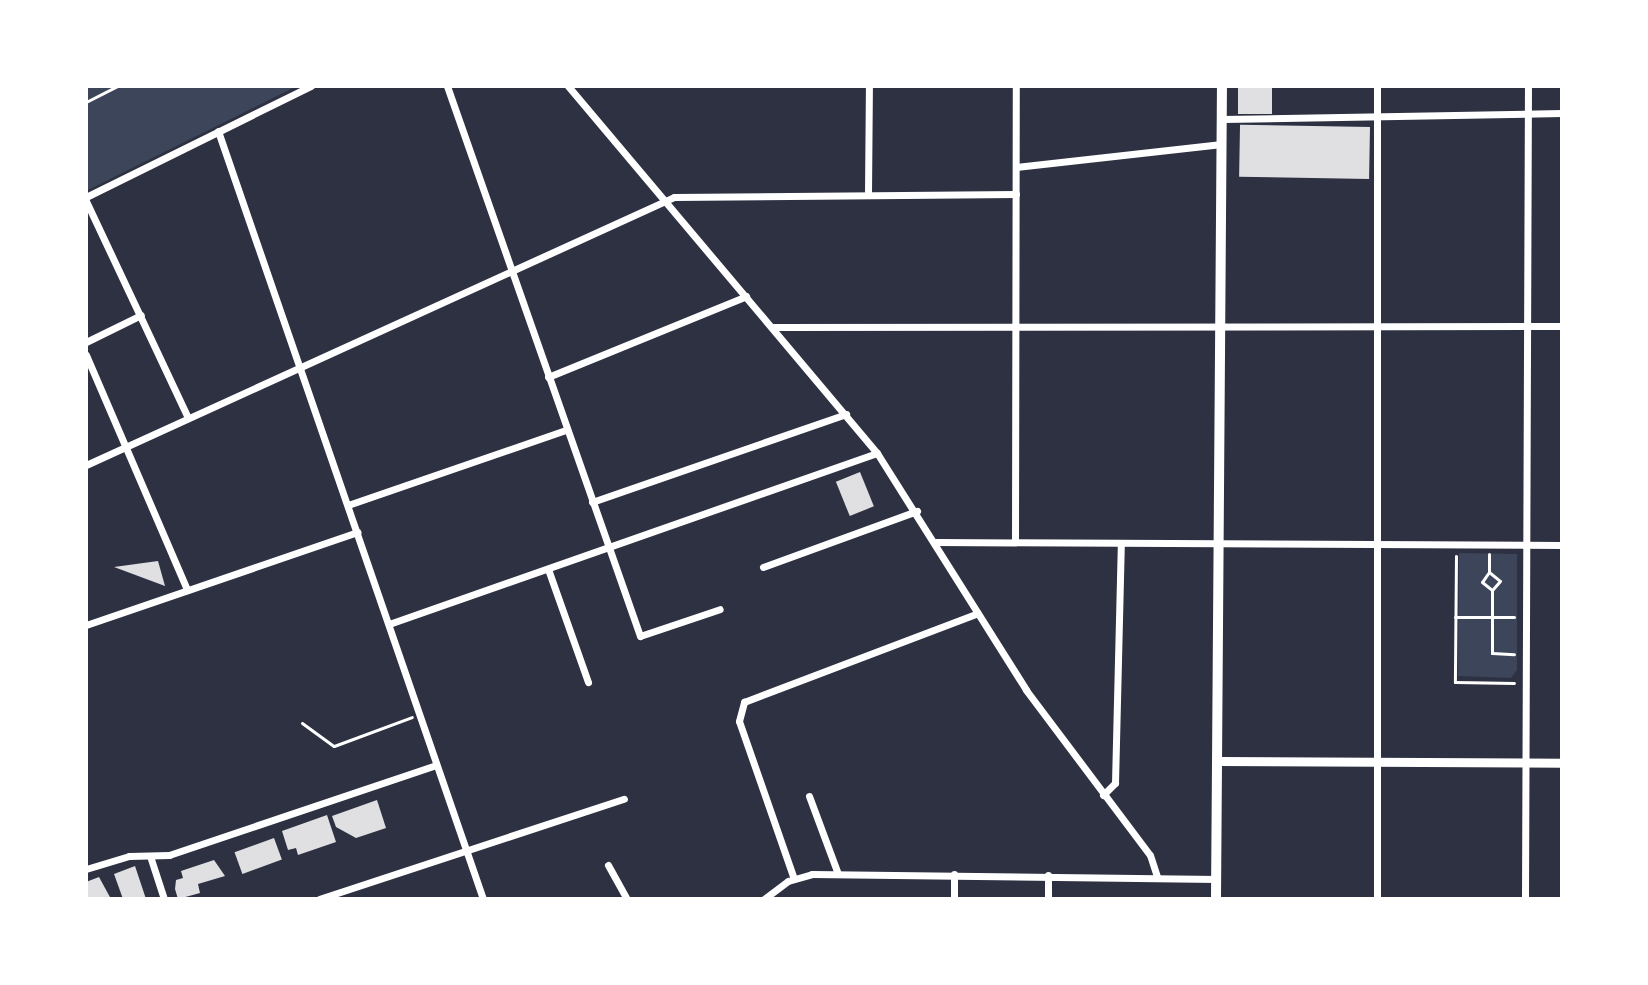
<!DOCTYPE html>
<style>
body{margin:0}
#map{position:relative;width:1648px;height:985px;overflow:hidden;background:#2d3142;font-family:"IBM Plex Sans",sans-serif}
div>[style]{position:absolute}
.green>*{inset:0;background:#3c4559}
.building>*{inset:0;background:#e0e0e3;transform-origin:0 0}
.path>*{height:3px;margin:-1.5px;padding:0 1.5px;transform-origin:1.5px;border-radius:1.5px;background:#fff}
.minor>*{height:7px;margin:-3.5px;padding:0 3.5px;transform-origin:3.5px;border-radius:3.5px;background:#fff}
.tertiary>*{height:9px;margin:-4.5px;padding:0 4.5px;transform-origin:4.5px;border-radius:4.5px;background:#fff}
.secondary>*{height:10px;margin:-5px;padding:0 5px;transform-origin:5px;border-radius:5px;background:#fff}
span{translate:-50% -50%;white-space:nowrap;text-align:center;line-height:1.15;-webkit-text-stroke:6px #fff;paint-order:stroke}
.frame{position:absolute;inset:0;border:88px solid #fff;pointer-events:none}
</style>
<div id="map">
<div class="green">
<i style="clip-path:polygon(86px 86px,297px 86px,86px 191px)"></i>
<i style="clip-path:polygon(1459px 553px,1517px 554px,1517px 670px,1511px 678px,1458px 676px)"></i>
</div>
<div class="building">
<i style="left:1238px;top:86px;width:34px;height:28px"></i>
<i style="left:1370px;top:127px;width:52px;height:130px;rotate:91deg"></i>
<i style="left:860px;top:472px;width:37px;height:26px;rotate:68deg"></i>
<i style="clip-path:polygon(158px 561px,165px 586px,114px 567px)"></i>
<i style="clip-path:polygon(377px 800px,386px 828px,356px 838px,336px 827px,332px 816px)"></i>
<i style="clip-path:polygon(327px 815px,336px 842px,298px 855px,296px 848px,288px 850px,282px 831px)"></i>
<i style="left:274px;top:838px;width:23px;height:42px;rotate:70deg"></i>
<i style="clip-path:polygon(214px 860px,225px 876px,198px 884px,200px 893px,178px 899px,175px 889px,176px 880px,183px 878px,181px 871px)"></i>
<i style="clip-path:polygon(135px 866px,146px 899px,123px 899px,114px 874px)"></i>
<i style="clip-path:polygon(99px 877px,111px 899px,87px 899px,86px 882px)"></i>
</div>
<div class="path">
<i style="left:86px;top:102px;width:36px;rotate:-27deg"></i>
<i style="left:1489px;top:554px;width:18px;rotate:90deg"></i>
<i style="left:1489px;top:572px;width:12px;rotate:125deg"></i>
<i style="left:1482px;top:582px;width:13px;rotate:39deg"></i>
<i style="left:1492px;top:590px;width:63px;rotate:90deg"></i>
<i style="left:1492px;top:653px;width:22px;rotate:3deg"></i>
<i style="left:1456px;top:556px;width:126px;rotate:90.5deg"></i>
<i style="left:1455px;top:682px;width:59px;rotate:1deg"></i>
<i style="left:1489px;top:572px;width:14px;rotate:39deg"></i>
<i style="left:1500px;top:581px;width:11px;rotate:131deg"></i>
<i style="left:1455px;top:617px;width:59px"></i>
<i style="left:302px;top:723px;width:39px;rotate:36deg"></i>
<i style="left:334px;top:746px;width:83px;rotate:-20.4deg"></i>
</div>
<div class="minor">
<i style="left:447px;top:86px;width:583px;rotate:70.66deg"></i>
<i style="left:640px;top:636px;width:84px;rotate:-18.6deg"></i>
<i style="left:568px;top:86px;width:480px;rotate:49.9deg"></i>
<i style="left:877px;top:453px;width:280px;rotate:57.8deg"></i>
<i style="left:1026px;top:690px;width:206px;rotate:53.1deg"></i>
<i style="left:1150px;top:855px;width:23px;rotate:72deg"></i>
<i style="left:1377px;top:86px;width:813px;rotate:90deg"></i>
<i style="left:1222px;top:119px;width:340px;rotate:-1deg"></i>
<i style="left:218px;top:131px;width:812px;rotate:70.96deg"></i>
<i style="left:1016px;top:167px;width:207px;rotate:-6.4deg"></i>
<i style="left:868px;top:193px;width:107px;rotate:-89.5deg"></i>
<i style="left:86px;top:197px;width:251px;rotate:-26.3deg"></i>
<i style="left:86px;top:201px;width:240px;rotate:64.8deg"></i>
<i style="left:774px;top:327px;width:788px;rotate:-0.07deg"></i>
<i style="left:86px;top:342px;width:61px;rotate:-26.1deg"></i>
<i style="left:86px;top:355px;width:256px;rotate:66.7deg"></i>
<i style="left:548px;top:377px;width:214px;rotate:-22.2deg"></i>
<i style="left:86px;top:465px;width:646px;rotate:-24.5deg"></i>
<i style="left:674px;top:197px;width:342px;rotate:-0.5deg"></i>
<i style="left:592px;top:502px;width:269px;rotate:-19.1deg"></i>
<i style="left:348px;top:505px;width:231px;rotate:-19deg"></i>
<i style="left:936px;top:542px;width:626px;rotate:0.27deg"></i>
<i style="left:1015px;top:542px;width:456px;rotate:-89.9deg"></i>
<i style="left:763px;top:567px;width:164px;rotate:-20deg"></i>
<i style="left:548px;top:569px;width:120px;rotate:70.5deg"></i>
<i style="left:389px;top:624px;width:517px;rotate:-19.31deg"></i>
<i style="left:86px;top:625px;width:287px;rotate:-18.9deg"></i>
<i style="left:1103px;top:795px;width:17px;rotate:-45deg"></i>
<i style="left:1115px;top:783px;width:239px;rotate:-88.6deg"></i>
<i style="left:809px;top:796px;width:83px;rotate:69.6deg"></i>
<i style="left:151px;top:859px;width:42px;rotate:72deg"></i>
<i style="left:608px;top:865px;width:39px;rotate:61deg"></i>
<i style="left:86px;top:869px;width:45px;rotate:-16.8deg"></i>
<i style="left:129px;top:856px;width:40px;rotate:-1.4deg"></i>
<i style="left:169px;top:855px;width:282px;rotate:-18.6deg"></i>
<i style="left:1048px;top:875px;width:24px;rotate:90deg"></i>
<i style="left:794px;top:879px;width:167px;rotate:-109.2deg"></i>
<i style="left:739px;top:721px;width:20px;rotate:-75deg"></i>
<i style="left:744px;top:702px;width:250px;rotate:-20.8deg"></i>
<i style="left:319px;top:899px;width:321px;rotate:-18.2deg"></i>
<i style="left:764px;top:899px;width:30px;rotate:-37deg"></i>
<i style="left:788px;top:881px;width:25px;rotate:-16deg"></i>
<i style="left:812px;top:874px;width:405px;rotate:0.7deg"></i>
<i style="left:954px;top:899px;width:25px;rotate:-90deg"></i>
<i style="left:1525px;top:899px;width:813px;rotate:-89.79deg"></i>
</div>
<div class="tertiary">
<i style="left:1217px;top:761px;width:345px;rotate:0.3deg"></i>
</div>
<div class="secondary">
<i style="left:1216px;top:899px;width:813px;rotate:-89.58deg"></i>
</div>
<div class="frame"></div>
</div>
